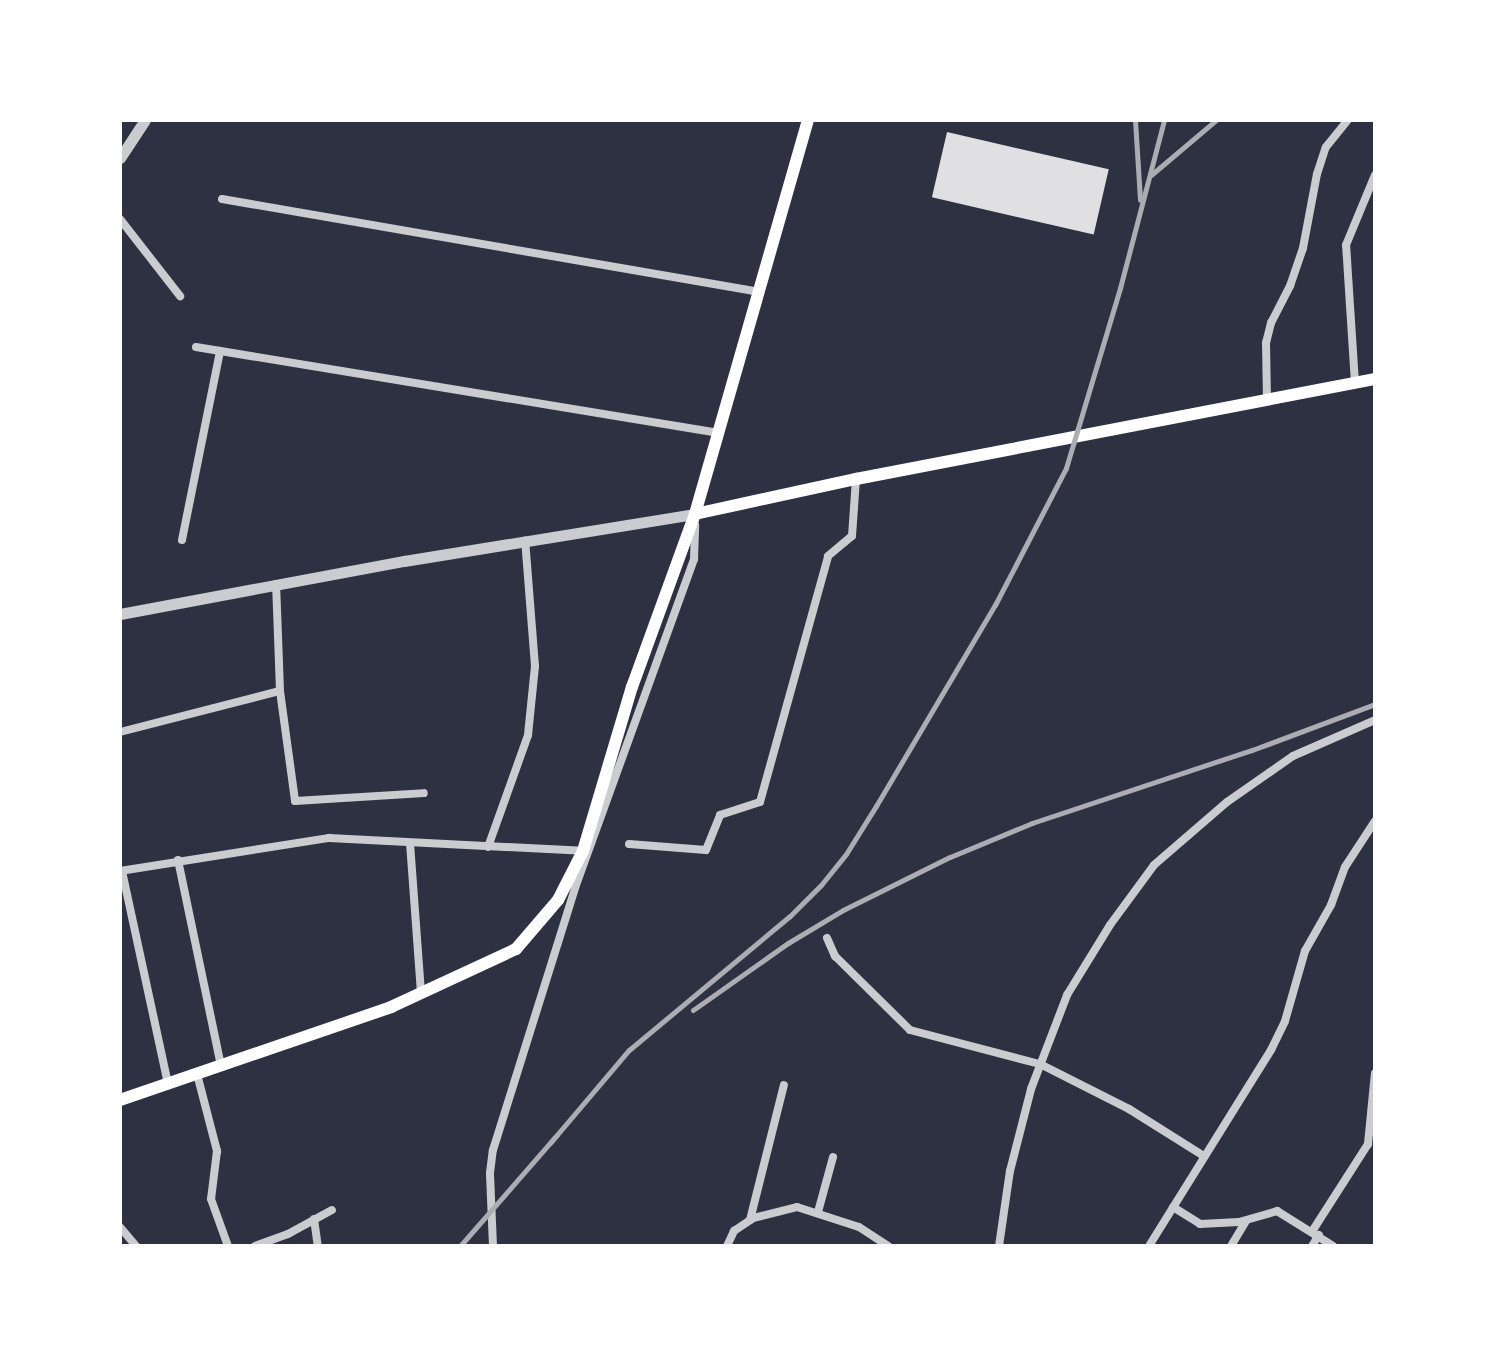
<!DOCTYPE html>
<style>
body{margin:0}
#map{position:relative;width:1495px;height:1366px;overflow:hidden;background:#2d3142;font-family:Poppins,sans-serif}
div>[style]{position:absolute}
.building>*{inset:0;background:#e0e0e3;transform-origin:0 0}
.minor>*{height:8px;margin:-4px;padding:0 4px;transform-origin:4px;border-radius:4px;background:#caccd0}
.tertiary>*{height:11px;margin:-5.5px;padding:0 5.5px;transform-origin:5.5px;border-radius:5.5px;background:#caccd0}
.secondary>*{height:12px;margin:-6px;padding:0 6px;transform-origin:6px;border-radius:6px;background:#fff}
.rail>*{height:5px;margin:-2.5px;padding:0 2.5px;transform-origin:2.5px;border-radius:2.5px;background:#abadb3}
span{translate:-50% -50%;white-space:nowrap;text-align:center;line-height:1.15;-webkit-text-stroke:7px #fff;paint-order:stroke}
.frame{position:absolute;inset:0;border:122px solid #fff;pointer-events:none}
</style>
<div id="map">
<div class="building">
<i style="left:947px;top:132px;width:166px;height:67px;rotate:13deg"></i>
</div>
<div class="minor">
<i style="left:222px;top:199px;width:546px;rotate:9.81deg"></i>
<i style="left:120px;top:219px;width:98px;rotate:52.1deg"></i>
<i style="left:196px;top:347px;width:530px;rotate:9.34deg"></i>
<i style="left:1355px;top:383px;width:138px;rotate:-93.7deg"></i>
<i style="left:1346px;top:245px;width:76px;rotate:-67.5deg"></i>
<i style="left:1267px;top:400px;width:57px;rotate:-91deg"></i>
<i style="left:1266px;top:343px;width:21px;rotate:-76deg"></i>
<i style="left:1271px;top:323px;width:42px;rotate:-62.8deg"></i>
<i style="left:1290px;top:286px;width:40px;rotate:-71.1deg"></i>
<i style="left:1303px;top:248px;width:75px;rotate:-79.3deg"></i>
<i style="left:1317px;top:174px;width:28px;rotate:-72deg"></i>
<i style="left:1326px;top:147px;width:35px;rotate:-51deg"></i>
<i style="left:182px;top:540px;width:193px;rotate:-78.6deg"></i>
<i style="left:280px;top:691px;width:111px;rotate:82.2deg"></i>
<i style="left:295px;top:801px;width:129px;rotate:-3.5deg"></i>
<i style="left:120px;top:732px;width:165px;rotate:-14.4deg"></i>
<i style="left:280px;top:691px;width:107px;rotate:-92.1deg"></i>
<i style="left:410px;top:843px;width:150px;rotate:85.8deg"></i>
<i style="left:629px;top:844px;width:77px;rotate:4.5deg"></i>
<i style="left:706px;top:850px;width:38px;rotate:-68deg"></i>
<i style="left:720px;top:815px;width:42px;rotate:-18deg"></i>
<i style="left:760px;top:802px;width:255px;rotate:-74.5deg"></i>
<i style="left:828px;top:556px;width:31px;rotate:-40deg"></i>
<i style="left:852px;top:536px;width:57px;rotate:-86deg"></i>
<i style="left:488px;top:847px;width:119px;rotate:-70.3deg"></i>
<i style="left:528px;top:735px;width:69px;rotate:-84.2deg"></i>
<i style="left:535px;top:666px;width:126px;rotate:-94.5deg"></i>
<i style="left:178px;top:860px;width:210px;rotate:78.2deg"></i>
<i style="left:120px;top:871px;width:212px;rotate:-9deg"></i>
<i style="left:329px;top:838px;width:254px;rotate:2.9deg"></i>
<i style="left:122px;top:871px;width:218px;rotate:77.8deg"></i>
<i style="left:827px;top:938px;width:20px;rotate:66deg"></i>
<i style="left:835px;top:956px;width:105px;rotate:44.6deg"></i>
<i style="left:910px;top:1030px;width:134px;rotate:14.7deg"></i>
<i style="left:1040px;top:1064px;width:100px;rotate:26.8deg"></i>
<i style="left:1129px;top:1109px;width:89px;rotate:32.1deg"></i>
<i style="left:197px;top:1074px;width:80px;rotate:75.4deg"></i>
<i style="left:217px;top:1151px;width:48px;rotate:97.1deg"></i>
<i style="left:211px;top:1199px;width:50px;rotate:70.1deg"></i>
<i style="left:1173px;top:1207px;width:32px;rotate:32deg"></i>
<i style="left:1200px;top:1224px;width:39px;rotate:-3deg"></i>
<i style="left:1239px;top:1222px;width:40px;rotate:-16deg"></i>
<i style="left:1277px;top:1211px;width:66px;rotate:32deg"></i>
<i style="left:818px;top:1212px;width:57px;rotate:-74.7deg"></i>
<i style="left:314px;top:1219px;width:27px;rotate:82deg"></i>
<i style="left:750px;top:1220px;width:139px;rotate:-75.9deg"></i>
<i style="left:120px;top:1227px;width:25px;rotate:50deg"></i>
<i style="left:1313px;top:1230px;width:102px;rotate:-57.4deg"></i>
<i style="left:1368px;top:1144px;width:71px;rotate:-84.4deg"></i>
<i style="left:255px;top:1246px;width:35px;rotate:-20deg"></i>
<i style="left:288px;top:1234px;width:50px;rotate:-28.6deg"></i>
<i style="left:493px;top:1246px;width:73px;rotate:-92.4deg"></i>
<i style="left:490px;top:1173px;width:23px;rotate:-83deg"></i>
<i style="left:493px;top:1150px;width:275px;rotate:-72.6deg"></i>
<i style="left:575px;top:888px;width:350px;rotate:-70.1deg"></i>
<i style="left:694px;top:559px;width:34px;rotate:-88deg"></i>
<i style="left:727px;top:1246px;width:17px;rotate:-65deg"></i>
<i style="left:734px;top:1231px;width:23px;rotate:-34deg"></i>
<i style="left:753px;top:1218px;width:45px;rotate:-14deg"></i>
<i style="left:797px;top:1207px;width:65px;rotate:17.9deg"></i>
<i style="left:859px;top:1227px;width:35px;rotate:33deg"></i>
<i style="left:999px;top:1246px;width:76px;rotate:-81.7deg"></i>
<i style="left:1010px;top:1171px;width:85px;rotate:-75.6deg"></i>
<i style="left:1031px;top:1089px;width:101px;rotate:-69deg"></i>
<i style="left:1067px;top:995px;width:82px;rotate:-58.4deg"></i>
<i style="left:1110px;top:925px;width:74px;rotate:-53.7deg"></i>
<i style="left:1154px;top:865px;width:96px;rotate:-40.8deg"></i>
<i style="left:1227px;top:802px;width:80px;rotate:-34.9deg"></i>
<i style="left:1293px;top:756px;width:90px;rotate:-23.7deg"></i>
<i style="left:1149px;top:1246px;width:231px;rotate:-58.1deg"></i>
<i style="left:1271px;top:1050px;width:32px;rotate:-64deg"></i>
<i style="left:1285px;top:1021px;width:73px;rotate:-74.1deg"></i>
<i style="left:1305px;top:951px;width:53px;rotate:-60.5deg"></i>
<i style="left:1331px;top:905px;width:40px;rotate:-69.8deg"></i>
<i style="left:1345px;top:867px;width:55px;rotate:-56.9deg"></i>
<i style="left:1231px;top:1246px;width:29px;rotate:-59deg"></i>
<i style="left:1312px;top:1246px;width:13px;rotate:-58deg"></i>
</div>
<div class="tertiary">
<i style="left:120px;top:158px;width:45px;rotate:-56.7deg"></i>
<i style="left:120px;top:614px;width:289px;rotate:-10.6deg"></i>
<i style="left:404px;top:561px;width:295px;rotate:-9.2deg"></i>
</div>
<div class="secondary">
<i style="left:695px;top:514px;width:165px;rotate:-12.3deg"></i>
<i style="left:856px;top:479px;width:529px;rotate:-10.91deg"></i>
<i style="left:120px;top:1100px;width:287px;rotate:-18.9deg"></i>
<i style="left:391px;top:1007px;width:138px;rotate:-24.9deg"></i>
<i style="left:516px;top:949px;width:65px;rotate:-49.4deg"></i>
<i style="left:558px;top:900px;width:55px;rotate:-63deg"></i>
<i style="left:583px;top:851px;width:171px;rotate:-73.4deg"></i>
<i style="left:632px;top:687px;width:184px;rotate:-70deg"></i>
<i style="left:695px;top:514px;width:410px;rotate:-74deg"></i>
</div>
<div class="rail">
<i style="left:1135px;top:120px;width:80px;rotate:86.4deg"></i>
<i style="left:1151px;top:175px;width:85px;rotate:-40.2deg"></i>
<i style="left:693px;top:1010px;width:116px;rotate:-35.2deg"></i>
<i style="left:788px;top:943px;width:64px;rotate:-31deg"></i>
<i style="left:843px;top:910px;width:119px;rotate:-26.4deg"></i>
<i style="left:950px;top:857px;width:89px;rotate:-22.5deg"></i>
<i style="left:1032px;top:823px;width:232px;rotate:-18.4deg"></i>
<i style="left:1252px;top:750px;width:131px;rotate:-20.5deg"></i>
<i style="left:550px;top:1143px;width:122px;rotate:-49.7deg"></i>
<i style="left:629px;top:1050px;width:209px;rotate:-39.8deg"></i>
<i style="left:790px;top:916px;width:44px;rotate:-45deg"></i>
<i style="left:821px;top:885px;width:40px;rotate:-51deg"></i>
<i style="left:846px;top:854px;width:57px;rotate:-58deg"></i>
<i style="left:876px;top:806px;width:234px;rotate:-59.4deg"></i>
<i style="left:995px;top:605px;width:154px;rotate:-62.6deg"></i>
<i style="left:1066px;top:468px;width:188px;rotate:-73.3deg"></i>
<i style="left:1120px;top:288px;width:174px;rotate:-75.3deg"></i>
<i style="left:460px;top:1246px;width:147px;rotate:-48.9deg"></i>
</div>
<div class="frame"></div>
</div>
